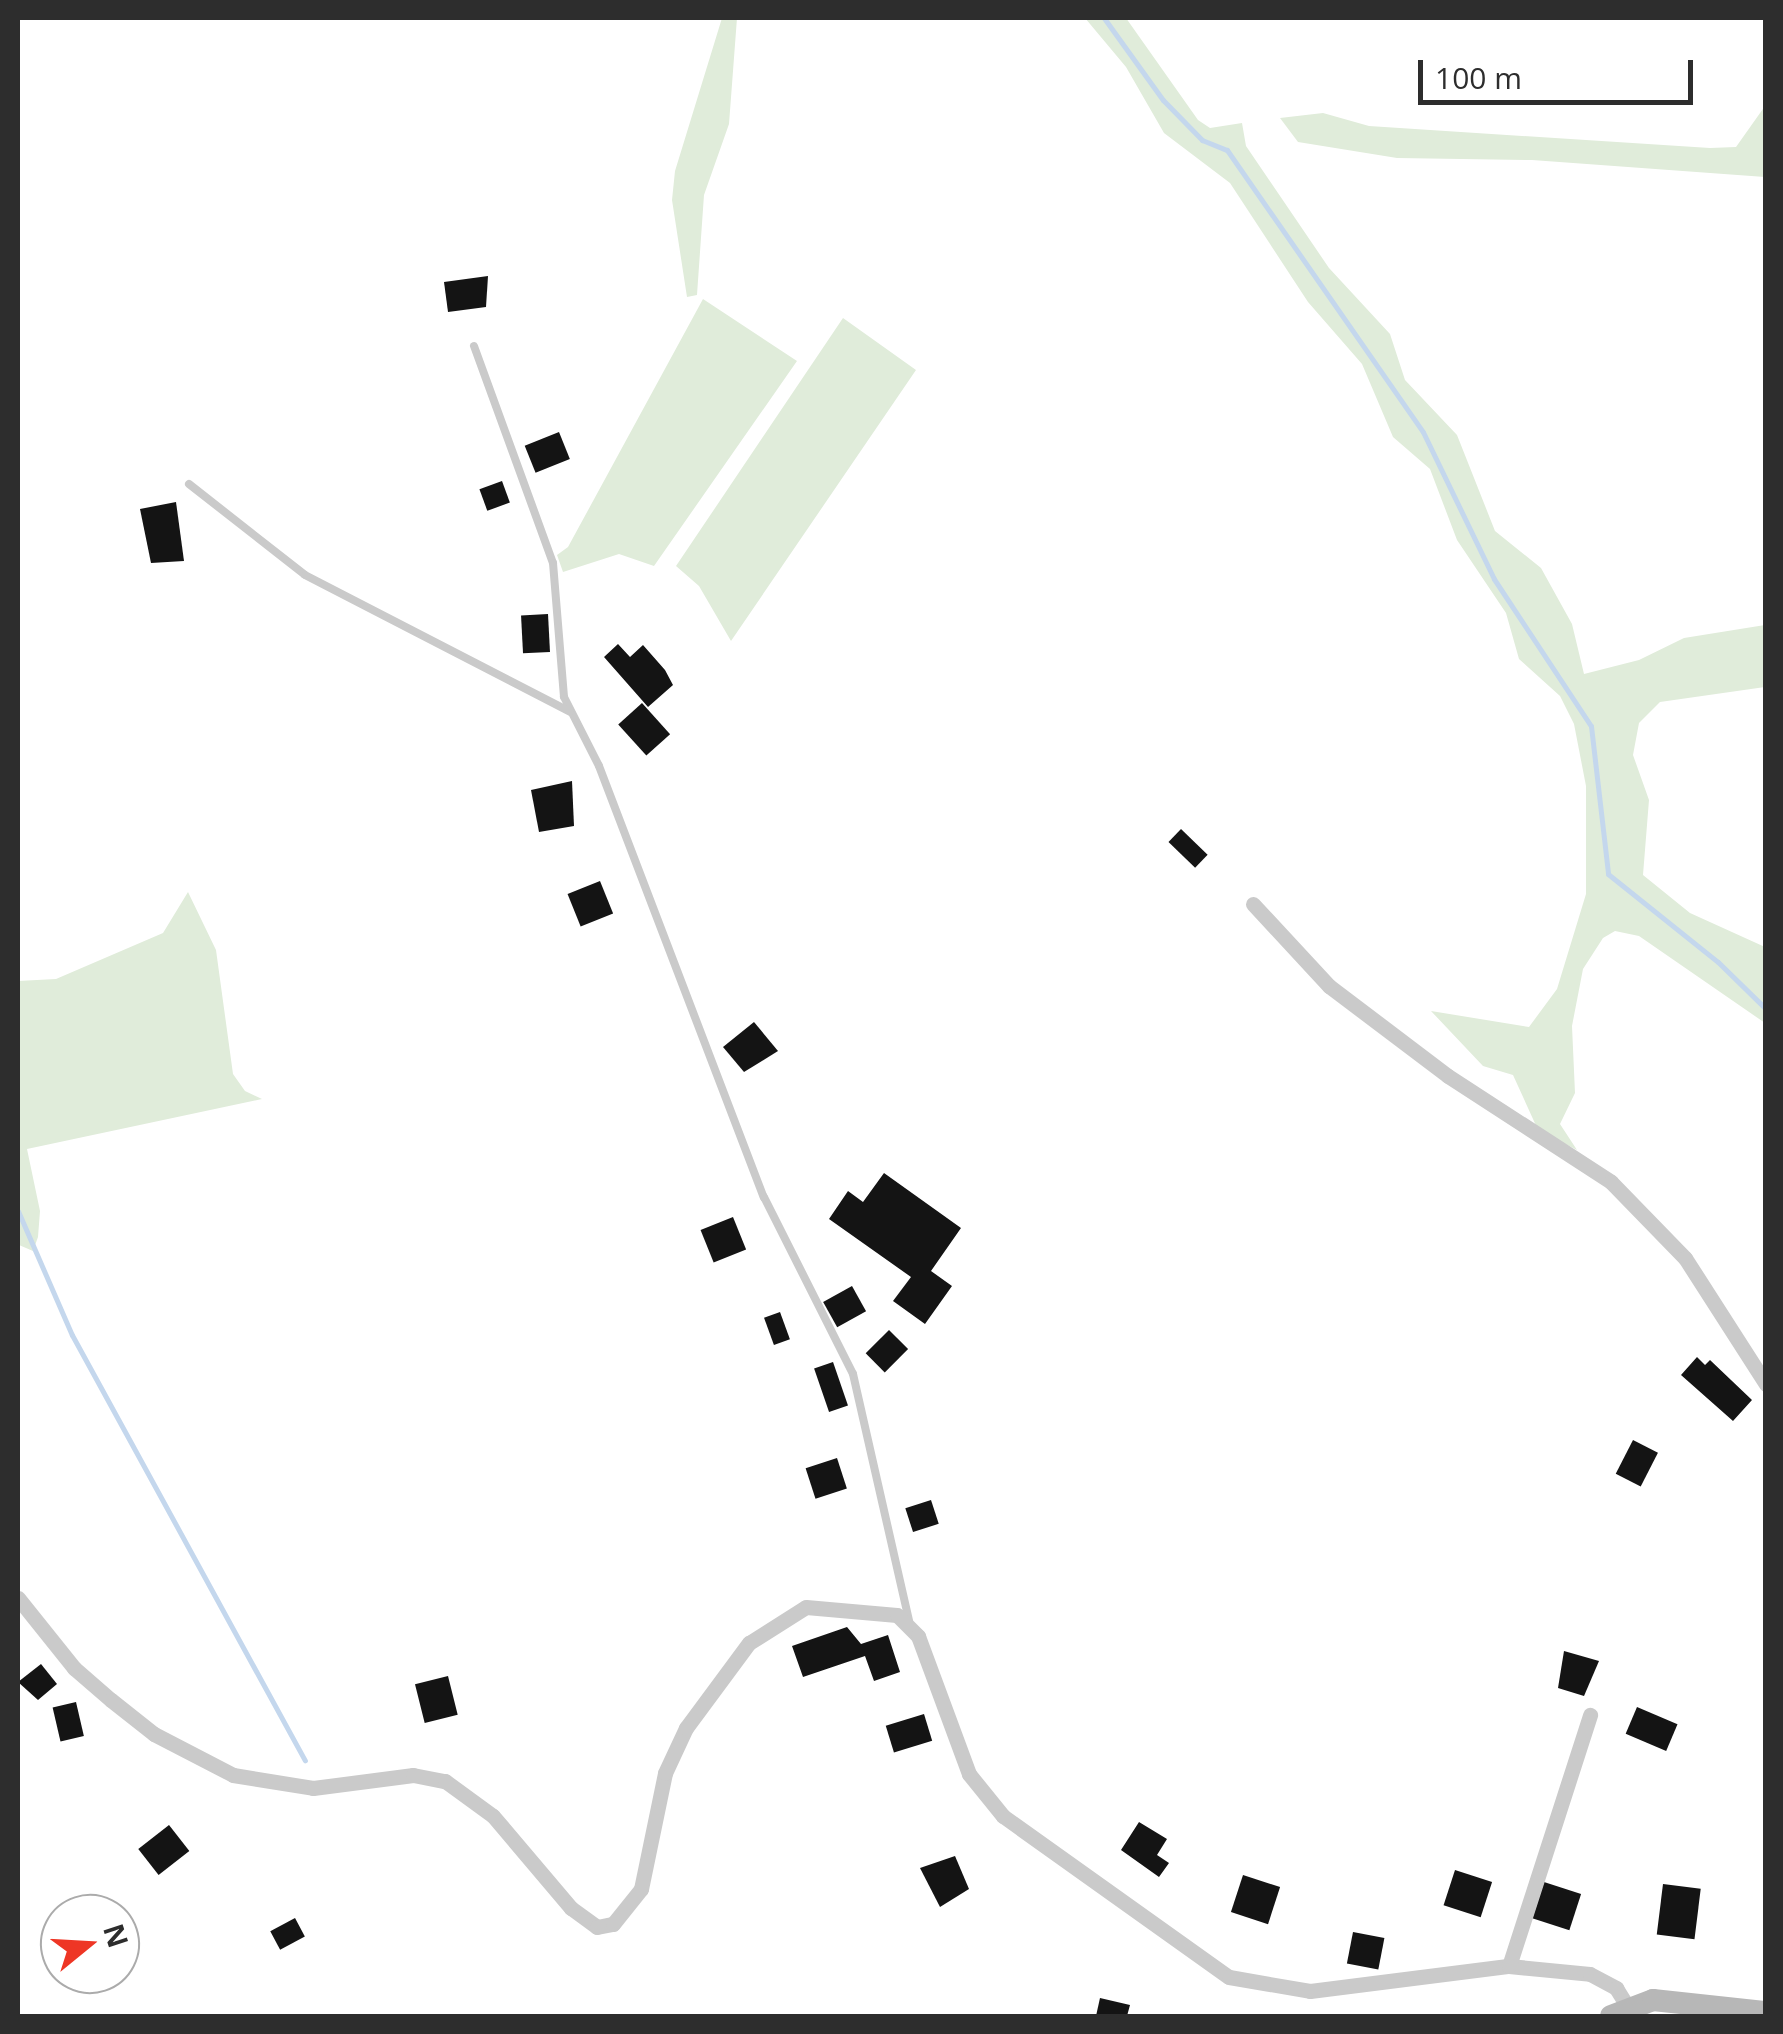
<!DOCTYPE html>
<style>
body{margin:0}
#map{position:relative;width:1783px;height:2034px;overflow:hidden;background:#fff;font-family:"Open Sans",sans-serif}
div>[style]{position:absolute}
.green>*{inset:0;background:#e0ecda}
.stream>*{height:5px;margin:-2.5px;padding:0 2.5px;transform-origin:2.5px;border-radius:2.5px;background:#c4d7ed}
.building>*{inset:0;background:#141414;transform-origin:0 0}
.lane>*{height:8px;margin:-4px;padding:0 4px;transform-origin:4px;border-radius:4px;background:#cacaca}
.street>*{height:15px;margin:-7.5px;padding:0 7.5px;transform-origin:7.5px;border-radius:7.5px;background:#cacaca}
.secondary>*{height:22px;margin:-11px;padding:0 11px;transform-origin:11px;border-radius:11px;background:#b7b7b7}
span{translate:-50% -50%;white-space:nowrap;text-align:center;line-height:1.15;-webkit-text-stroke:10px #fff;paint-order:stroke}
.frame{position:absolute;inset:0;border:20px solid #2d2d2d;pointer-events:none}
.north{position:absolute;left:40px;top:1894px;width:100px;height:100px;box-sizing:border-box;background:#fff;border:2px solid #ababab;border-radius:50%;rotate:72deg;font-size:28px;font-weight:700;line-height:40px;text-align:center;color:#2d2d2d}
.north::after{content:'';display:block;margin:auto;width:35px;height:45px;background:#ee3625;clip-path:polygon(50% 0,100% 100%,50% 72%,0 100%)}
.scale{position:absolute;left:1418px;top:60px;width:275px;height:45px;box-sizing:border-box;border:5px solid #2d2d2d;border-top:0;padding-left:12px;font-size:30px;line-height:35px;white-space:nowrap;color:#2d2d2d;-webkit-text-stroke:8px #fff;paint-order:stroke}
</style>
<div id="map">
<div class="green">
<i style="clip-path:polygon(722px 18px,737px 18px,729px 124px,704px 195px,697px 295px,687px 297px,672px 200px,675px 171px)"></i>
<i style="clip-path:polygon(1085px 18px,1126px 18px,1198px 120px,1210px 128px,1242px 123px,1246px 146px,1329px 268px,1390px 334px,1405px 380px,1457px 435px,1495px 531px,1541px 568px,1572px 624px,1584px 674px,1639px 660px,1684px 638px,1765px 625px,1765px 687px,1660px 702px,1639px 723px,1633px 755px,1649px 800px,1643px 875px,1690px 913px,1765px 947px,1765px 1023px,1639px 936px,1615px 931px,1603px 938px,1583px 969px,1572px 1026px,1575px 1093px,1560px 1124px,1577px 1150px,1538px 1130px,1513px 1075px,1483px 1066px,1431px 1011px,1529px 1027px,1557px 989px,1586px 894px,1586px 786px,1574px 724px,1560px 696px,1519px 659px,1506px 613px,1457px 540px,1430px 469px,1393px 437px,1362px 364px,1308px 302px,1230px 183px,1164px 133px,1126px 67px)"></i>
<i style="clip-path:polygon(1765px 106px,1765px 177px,1532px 160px,1397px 158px,1298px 142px,1280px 118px,1323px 113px,1369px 126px,1710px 148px,1736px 147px)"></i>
<i style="clip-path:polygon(703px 299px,797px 361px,654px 566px,619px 554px,563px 572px,557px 555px,568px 547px)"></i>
<i style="clip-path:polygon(843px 318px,916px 370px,731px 641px,699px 586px,676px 566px)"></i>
<i style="clip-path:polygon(188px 892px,216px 950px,233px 1074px,245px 1091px,262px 1099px,27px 1149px,40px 1211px,38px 1237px,33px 1251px,19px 1245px,18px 981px,56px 979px,163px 933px)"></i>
</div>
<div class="stream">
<i style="left:1104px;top:18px;width:101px;rotate:54.3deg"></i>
<i style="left:1163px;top:100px;width:56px;rotate:45.7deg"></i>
<i style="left:1202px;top:140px;width:27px;rotate:22deg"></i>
<i style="left:1227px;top:150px;width:343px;rotate:55.2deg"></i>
<i style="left:1423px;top:432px;width:163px;rotate:64.2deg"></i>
<i style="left:1494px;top:579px;width:176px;rotate:56.6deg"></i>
<i style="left:1591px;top:726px;width:149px;rotate:83.4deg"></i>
<i style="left:1608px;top:874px;width:141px;rotate:38.7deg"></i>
<i style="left:1718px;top:962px;width:67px;rotate:44.4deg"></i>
<i style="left:18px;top:1211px;width:135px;rotate:66.5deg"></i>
<i style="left:72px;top:1335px;width:485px;rotate:61.3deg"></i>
</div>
<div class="building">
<i style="clip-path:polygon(488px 276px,486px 307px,448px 312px,444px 282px)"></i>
<i style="left:559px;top:432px;width:29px;height:37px;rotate:68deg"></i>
<i style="left:502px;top:481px;width:23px;height:24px;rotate:70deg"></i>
<i style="clip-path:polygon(176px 502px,184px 561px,151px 563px,140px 509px)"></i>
<i style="left:548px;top:614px;width:38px;height:27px;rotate:87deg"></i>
<i style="clip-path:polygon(618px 644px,630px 657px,643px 645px,665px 670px,673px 685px,648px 707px,604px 657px)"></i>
<i style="left:642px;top:703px;width:42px;height:32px;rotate:48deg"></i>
<i style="clip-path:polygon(572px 781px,574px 826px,539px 832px,531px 790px)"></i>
<i style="left:1181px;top:829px;width:37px;height:18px;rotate:44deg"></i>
<i style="left:600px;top:881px;width:35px;height:35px;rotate:68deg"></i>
<i style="clip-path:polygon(754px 1022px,778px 1051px,744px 1072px,723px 1047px)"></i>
<i style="clip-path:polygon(884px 1173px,961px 1228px,931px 1271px,952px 1286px,925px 1324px,893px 1301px,911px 1277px,829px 1219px,848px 1191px,863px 1202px)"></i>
<i style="left:733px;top:1217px;width:35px;height:35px;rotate:68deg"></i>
<i style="left:852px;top:1286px;width:29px;height:33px;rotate:61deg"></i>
<i style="left:780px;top:1312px;width:29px;height:17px;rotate:70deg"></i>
<i style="left:889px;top:1330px;width:27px;height:33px;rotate:45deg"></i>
<i style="clip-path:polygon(1697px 1357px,1705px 1365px,1710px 1360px,1752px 1400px,1733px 1421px,1681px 1375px)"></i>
<i style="left:833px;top:1362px;width:46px;height:20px;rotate:71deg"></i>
<i style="left:1633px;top:1440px;width:28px;height:38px;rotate:27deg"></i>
<i style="left:837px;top:1458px;width:32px;height:33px;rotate:72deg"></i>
<i style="left:931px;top:1500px;width:25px;height:27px;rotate:72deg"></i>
<i style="clip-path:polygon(847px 1627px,861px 1644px,888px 1635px,900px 1672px,874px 1681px,865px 1656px,803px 1677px,792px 1646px)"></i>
<i style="clip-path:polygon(1564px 1651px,1599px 1661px,1584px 1696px,1558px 1688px)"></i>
<i style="clip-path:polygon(41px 1664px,57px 1684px,38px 1700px,18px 1682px)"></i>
<i style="left:448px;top:1676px;width:40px;height:34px;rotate:76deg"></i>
<i style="left:76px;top:1702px;width:35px;height:24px;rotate:77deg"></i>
<i style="left:1637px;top:1707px;width:44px;height:29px;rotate:23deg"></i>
<i style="left:924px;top:1714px;width:28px;height:40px;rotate:73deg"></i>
<i style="clip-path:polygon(1139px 1822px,1167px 1839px,1157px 1855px,1169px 1863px,1159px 1877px,1121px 1850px)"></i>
<i style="left:169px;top:1825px;width:33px;height:39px;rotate:52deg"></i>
<i style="clip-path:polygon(955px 1856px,969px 1889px,940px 1907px,920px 1868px)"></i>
<i style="left:1455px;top:1870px;width:39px;height:37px;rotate:18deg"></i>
<i style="left:1243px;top:1875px;width:39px;height:39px;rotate:18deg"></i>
<i style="left:1544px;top:1882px;width:39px;height:38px;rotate:18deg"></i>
<i style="left:1663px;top:1884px;width:38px;height:51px;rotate:7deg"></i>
<i style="left:295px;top:1918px;width:21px;height:28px;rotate:62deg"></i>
<i style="left:1353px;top:1932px;width:32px;height:32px;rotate:11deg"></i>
<i style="clip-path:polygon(1100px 1998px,1130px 2005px,1127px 2016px,1096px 2016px)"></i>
</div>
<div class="lane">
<i style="left:474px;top:346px;width:231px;rotate:70deg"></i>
<i style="left:553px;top:563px;width:134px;rotate:85.3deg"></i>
<i style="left:564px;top:697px;width:77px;rotate:63.1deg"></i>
<i style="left:599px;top:766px;width:462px;rotate:69.1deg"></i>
<i style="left:764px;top:1197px;width:198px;rotate:63.3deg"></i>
<i style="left:853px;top:1374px;width:253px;rotate:77.2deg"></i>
<i style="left:189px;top:484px;width:147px;rotate:38.1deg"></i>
<i style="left:305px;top:575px;width:298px;rotate:27.3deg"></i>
</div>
<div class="street">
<i style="left:1253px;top:904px;width:112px;rotate:47.2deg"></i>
<i style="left:1329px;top:986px;width:149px;rotate:37.1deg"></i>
<i style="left:1448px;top:1076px;width:194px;rotate:33deg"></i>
<i style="left:1611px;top:1182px;width:106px;rotate:45.8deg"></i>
<i style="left:1685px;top:1258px;width:150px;rotate:57.3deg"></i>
<i style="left:18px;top:1598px;width:90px;rotate:51.3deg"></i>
<i style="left:74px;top:1668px;width:49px;rotate:40.9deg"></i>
<i style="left:111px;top:1700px;width:55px;rotate:38.3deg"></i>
<i style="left:154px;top:1734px;width:89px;rotate:27.4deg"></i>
<i style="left:233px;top:1775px;width:81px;rotate:9.2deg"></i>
<i style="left:313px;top:1788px;width:101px;rotate:-7.4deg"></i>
<i style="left:413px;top:1775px;width:33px;rotate:11deg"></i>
<i style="left:445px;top:1781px;width:59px;rotate:36.1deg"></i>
<i style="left:493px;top:1816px;width:121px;rotate:49.7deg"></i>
<i style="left:571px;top:1908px;width:32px;rotate:36deg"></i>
<i style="left:597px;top:1927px;width:16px;rotate:-11deg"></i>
<i style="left:613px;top:1924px;width:45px;rotate:-51.3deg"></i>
<i style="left:641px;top:1889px;width:118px;rotate:-78.3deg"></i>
<i style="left:665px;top:1773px;width:50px;rotate:-65deg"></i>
<i style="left:686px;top:1728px;width:106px;rotate:-53.5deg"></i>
<i style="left:749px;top:1643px;width:67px;rotate:-32.3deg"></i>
<i style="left:806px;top:1607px;width:91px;rotate:5deg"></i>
<i style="left:897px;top:1615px;width:30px;rotate:45deg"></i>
<i style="left:918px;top:1636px;width:147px;rotate:69.7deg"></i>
<i style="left:969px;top:1774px;width:54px;rotate:51deg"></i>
<i style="left:1003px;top:1816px;width:277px;rotate:35.5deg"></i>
<i style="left:1229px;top:1977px;width:82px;rotate:9.8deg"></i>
<i style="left:1310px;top:1991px;width:201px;rotate:-7.2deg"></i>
<i style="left:1509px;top:1966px;width:81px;rotate:5.6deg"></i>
<i style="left:1590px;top:1974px;width:30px;rotate:28deg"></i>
<i style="left:1616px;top:1988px;width:22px;rotate:58deg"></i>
<i style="left:1509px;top:1966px;width:264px;rotate:-72.1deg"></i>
</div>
<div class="secondary">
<i style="left:1611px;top:2016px;width:45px;rotate:-20.9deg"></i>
<i style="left:1653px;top:2000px;width:114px;rotate:6.1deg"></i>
</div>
<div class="frame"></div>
<div class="north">N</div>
<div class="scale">100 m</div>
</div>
